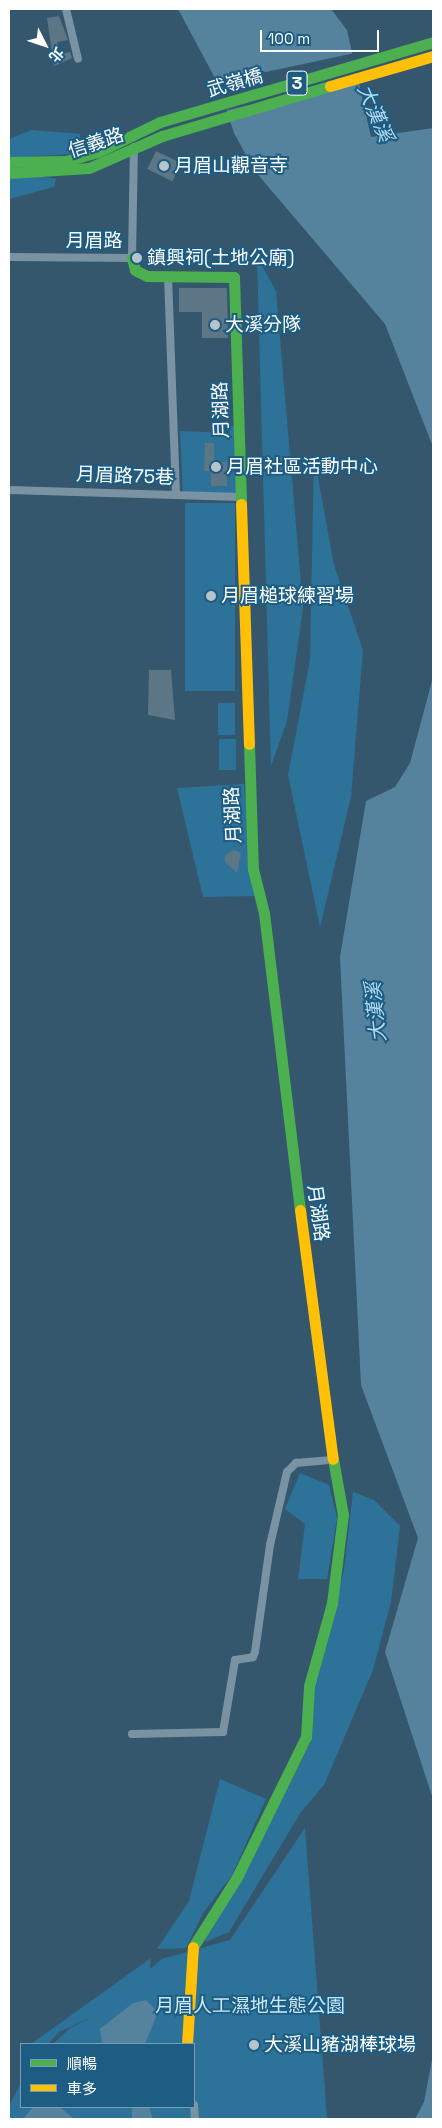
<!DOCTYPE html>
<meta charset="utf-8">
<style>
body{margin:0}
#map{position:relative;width:442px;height:2128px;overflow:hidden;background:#34576d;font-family:"Space Grotesk","Noto Sans TC",sans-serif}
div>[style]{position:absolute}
.green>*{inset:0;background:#2d7399;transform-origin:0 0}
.water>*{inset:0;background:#55829d}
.pier>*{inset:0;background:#34576d;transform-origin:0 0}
.building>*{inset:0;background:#5c7686;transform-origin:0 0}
.street>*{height:8px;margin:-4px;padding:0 4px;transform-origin:4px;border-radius:4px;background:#7a93a3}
.fast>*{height:11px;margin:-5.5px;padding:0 5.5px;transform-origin:5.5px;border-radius:5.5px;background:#4caf50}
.slow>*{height:11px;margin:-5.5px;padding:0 5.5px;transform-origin:5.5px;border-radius:5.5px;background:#ffc107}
.dots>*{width:14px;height:14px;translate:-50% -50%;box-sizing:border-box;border:2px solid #1d5d84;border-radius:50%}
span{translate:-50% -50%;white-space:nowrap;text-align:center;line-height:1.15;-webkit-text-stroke:4px #1d5d84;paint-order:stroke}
.shield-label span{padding:1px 4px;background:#1d5d84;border:1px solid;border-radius:4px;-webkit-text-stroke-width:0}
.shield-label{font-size:18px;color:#fff;font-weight:700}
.street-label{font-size:19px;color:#fff}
.poi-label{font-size:19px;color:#fff}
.left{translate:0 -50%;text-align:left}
.park-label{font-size:19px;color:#c8e7f8}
.water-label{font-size:20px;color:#afdaf2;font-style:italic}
.frame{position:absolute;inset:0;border:10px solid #fff;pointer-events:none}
.legend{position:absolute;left:20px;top:2043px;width:175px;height:65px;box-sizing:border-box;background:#1d5d84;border:1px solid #779eb5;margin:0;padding:6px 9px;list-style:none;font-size:15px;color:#fff}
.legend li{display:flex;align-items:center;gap:10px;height:25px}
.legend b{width:25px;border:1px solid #779eb5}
.north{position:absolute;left:20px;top:20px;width:50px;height:50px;-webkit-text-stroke:4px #1d5d84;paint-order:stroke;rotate:131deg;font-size:14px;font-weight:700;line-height:20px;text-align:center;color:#fff}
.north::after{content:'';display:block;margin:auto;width:18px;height:22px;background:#fff;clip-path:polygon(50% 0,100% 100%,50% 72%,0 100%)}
.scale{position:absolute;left:260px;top:30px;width:119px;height:22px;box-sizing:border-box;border:2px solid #fff;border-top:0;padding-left:6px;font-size:15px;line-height:18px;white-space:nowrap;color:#fff;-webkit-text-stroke:4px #1d5d84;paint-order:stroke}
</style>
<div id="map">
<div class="green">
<i style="clip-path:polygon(31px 130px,80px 134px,81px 146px,74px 154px,9px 158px,9px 139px)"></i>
<i style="clip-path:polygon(9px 176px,41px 176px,56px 179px,54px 187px,9px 199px)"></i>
<i style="clip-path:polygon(257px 257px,276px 291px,303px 608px,287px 721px,271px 766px)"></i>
<i style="clip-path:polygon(229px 426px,238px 426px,240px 496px,183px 496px,180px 431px,230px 433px)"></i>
<i style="clip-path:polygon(314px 456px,334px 565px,363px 650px,351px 797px,320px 927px,288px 775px,310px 660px)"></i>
<i style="left:185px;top:503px;width:50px;height:188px"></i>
<i style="left:235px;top:703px;width:32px;height:17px;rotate:90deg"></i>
<i style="left:219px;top:739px;width:17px;height:31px"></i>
<i style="clip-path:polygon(244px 784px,255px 896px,203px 897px,177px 788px)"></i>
<i style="clip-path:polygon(300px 1473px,329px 1485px,337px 1518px,327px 1579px,298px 1579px,305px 1524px,285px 1509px)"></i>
<i style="clip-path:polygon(353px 1492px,374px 1500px,400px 1526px,391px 1602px,373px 1670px,324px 1785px,301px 1812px,229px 1932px,205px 1942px,210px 1925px,236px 1888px,311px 1742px,312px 1694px,344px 1570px)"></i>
<i style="clip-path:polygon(220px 1779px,266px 1799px,232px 1875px,203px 1913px,186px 1948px,157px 1949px,189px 1901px)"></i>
<i style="clip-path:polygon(305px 1828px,327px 2119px,9px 2119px,9px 2106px,21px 2083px,21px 2107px,194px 2107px,194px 2044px,53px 2044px,70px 2028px,94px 2016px,59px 2032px,48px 2044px,31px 2044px,151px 1958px,150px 1969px,162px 1959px,230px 1940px)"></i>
</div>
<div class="water">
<i style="clip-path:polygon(178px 9px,331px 9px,347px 30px,371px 137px,433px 128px,433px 447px,385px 324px,254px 170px,234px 133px,216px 80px)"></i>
<i style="clip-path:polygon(433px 677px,433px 1799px,385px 1652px,418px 1538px,361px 1385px,340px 957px,366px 801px,395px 787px,410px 763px)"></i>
<i style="clip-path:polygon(146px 2000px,158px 2012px,145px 2044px,102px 2044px,100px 2029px,133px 2003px)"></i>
<i style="clip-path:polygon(433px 2054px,433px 2119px,415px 2119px,424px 2102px)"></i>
<i style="clip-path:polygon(33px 2107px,60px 2107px,74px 2119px,23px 2119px)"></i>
<i style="clip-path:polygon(132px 2107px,149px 2107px,153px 2119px,132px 2119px)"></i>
</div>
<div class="pier">
<i style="left:355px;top:53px;width:29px;height:142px;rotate:78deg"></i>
</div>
<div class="building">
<i style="clip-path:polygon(59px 16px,68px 40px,57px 42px,60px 54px,70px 52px,72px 58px,54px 66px,47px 18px)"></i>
<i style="left:156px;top:151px;width:28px;height:20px;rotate:26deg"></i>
<i style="clip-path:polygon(179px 288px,227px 288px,228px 338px,202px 338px,202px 312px,179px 312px)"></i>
<i style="clip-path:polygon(205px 443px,214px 443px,214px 462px,227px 462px,227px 486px,211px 486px,211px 471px,204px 471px)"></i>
<i style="clip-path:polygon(149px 670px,171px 670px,175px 720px,148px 715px)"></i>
<i style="clip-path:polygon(234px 850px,241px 853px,237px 873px,225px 862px,225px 855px)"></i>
</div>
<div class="street">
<i style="left:66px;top:9px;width:51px;rotate:76.5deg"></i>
<i style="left:9px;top:257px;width:123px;rotate:0.5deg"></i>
<i style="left:132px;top:258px;width:111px;rotate:-89deg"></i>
<i style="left:168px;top:276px;width:218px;rotate:87.9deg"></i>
<i style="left:9px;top:490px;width:232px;rotate:1.7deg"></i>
<i style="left:132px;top:1734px;width:91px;rotate:-1.3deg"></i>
<i style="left:223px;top:1732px;width:73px;rotate:-80.5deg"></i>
<i style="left:235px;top:1660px;width:18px;rotate:-9deg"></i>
<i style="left:253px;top:1657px;width:5px;rotate:-68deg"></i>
<i style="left:255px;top:1652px;width:108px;rotate:-82deg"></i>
<i style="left:270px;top:1545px;width:75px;rotate:-76.9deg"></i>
<i style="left:287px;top:1472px;width:13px;rotate:-45deg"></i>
<i style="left:296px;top:1463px;width:36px;rotate:-5deg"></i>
<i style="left:194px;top:2105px;width:14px;rotate:86deg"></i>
</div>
<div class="fast">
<i style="left:9px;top:162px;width:57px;rotate:-1deg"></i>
<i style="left:66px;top:161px;width:33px;rotate:-16deg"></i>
<i style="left:98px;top:152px;width:69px;rotate:-25.8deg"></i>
<i style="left:160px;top:122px;width:284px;rotate:-16.3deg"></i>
<i style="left:9px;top:173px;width:80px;rotate:-3.6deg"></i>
<i style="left:89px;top:168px;width:80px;rotate:-23.7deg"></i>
<i style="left:162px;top:136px;width:175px;rotate:-16.6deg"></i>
<i style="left:132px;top:258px;width:12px;rotate:76deg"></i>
<i style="left:135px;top:270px;width:13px;rotate:27deg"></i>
<i style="left:147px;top:276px;width:87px;rotate:0.7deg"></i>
<i style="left:234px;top:277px;width:227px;rotate:88.2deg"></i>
<i style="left:249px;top:744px;width:125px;rotate:88.2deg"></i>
<i style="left:253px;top:869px;width:45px;rotate:76deg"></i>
<i style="left:264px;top:913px;width:299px;rotate:83.1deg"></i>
<i style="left:193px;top:1947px;width:83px;rotate:-57.8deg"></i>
<i style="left:237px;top:1877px;width:156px;rotate:-63.8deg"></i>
<i style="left:306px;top:1737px;width:51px;rotate:-86.6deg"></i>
<i style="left:309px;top:1686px;width:86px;rotate:-74.5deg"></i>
<i style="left:332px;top:1603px;width:89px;rotate:-82.9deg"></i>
<i style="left:343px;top:1515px;width:57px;rotate:-100.1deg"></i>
</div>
<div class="slow">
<i style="left:330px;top:86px;width:107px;rotate:-16.2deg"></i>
<i style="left:241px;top:504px;width:240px;rotate:88.1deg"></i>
<i style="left:300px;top:1210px;width:251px;rotate:82.5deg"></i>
<i style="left:187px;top:2044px;width:97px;rotate:-86.5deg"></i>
</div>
<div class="dots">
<i style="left:164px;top:166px;background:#b8c4cc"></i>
<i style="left:137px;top:258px;background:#b8c4cc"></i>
<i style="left:215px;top:325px;background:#b8c4cc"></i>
<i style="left:216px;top:467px;background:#b8c4cc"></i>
<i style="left:211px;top:596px;background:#b8c4cc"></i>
<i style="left:254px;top:2045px;background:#b8c4cc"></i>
</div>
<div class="shield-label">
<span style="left:297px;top:83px">3</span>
</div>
<div class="street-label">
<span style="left:235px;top:83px;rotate:-16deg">武嶺橋</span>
<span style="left:96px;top:143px;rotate:-18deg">信義路</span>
<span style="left:94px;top:241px">月眉路</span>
<span style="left:221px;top:410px;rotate:-92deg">月湖路</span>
<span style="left:125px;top:476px;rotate:2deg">月眉路75巷</span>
<span style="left:233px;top:815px;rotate:-93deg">月湖路</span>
<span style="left:318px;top:1213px;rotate:82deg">月湖路</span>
</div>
<div class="poi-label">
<span class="left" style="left:174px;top:166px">月眉山觀音寺</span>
<span class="left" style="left:147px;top:258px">鎮興祠(土地公廟)</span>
<span class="left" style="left:225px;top:325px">大溪分隊</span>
<span class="left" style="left:226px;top:467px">月眉社區活動中心</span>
<span class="left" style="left:221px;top:596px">月眉槌球練習場</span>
<span class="left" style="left:264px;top:2045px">大溪山豬湖棒球場</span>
</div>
<div class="park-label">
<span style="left:250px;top:2006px">月眉人工濕地生態公園</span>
</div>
<div class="water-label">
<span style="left:375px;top:113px;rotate:67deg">大漢溪</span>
<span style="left:376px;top:1012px;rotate:-96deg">大漢溪</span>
</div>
<div class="frame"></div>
<ul class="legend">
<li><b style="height:6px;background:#4caf50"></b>順暢</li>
<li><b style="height:6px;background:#ffc107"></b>車多</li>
</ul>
<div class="north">北</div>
<div class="scale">100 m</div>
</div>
